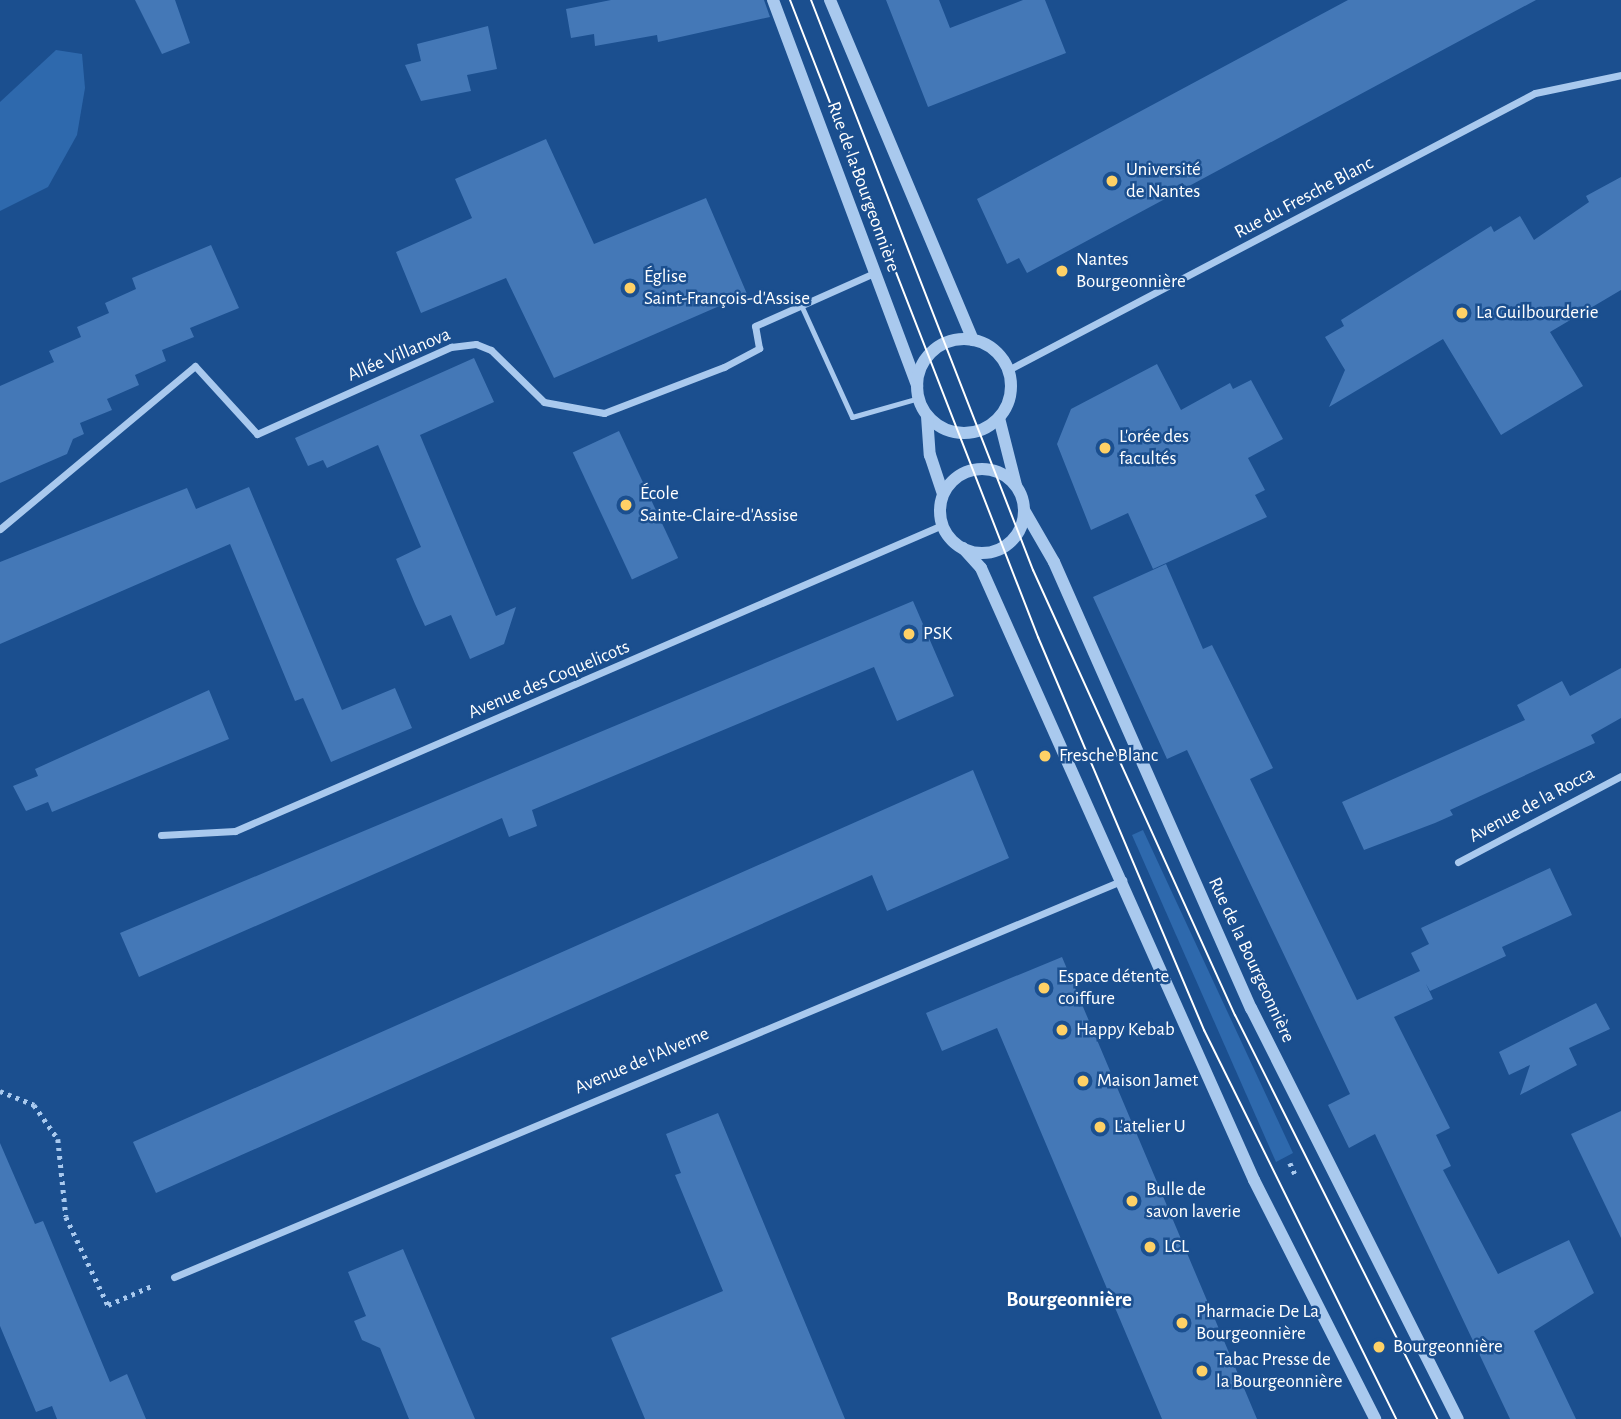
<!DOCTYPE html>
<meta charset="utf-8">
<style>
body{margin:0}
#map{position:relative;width:1621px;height:1419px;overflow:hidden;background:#1b4f8f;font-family:"Alegreya Sans",sans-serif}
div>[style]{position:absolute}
.green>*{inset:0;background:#2e69ad}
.building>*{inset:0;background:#4478b7;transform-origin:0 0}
.path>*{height:4.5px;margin-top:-2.25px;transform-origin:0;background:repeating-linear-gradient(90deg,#a9c9ee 0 3.5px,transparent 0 8.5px)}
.service>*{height:5px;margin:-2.5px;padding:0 2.5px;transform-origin:2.5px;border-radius:2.5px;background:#a9c9ee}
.minor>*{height:7px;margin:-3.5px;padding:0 3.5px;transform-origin:3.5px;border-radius:3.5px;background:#a9c9ee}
.tertiary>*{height:12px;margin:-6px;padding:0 6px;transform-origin:6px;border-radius:6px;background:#a9c9ee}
.tertiary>.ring{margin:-6px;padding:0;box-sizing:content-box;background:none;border:12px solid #a9c9ee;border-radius:50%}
.tram>*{height:2px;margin:-1px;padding:0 1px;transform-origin:1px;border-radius:1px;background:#fff}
.dots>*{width:19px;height:19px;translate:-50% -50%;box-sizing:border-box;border:4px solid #1b4f8f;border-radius:50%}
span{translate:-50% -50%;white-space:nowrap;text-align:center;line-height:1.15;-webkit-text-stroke:5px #1b4f8f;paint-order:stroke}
.poi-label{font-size:19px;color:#fff}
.left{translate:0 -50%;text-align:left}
.street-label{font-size:19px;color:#fff}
.neighbourhood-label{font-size:21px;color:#fff;font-weight:700}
</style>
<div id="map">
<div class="green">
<i style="clip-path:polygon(56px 50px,82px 54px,85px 88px,77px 135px,48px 187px,0 211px,0 102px)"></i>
<i style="clip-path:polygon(1143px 830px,1293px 1153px,1276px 1162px,1132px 835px)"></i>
</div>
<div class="building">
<i style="clip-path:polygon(135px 0,175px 0,190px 43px,162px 54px)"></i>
<i style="clip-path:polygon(611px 0,764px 0,770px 17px,658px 42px,657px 35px,595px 46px,594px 34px,571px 38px,566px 9px)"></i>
<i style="clip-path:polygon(886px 0,939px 0,950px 28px,1023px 0,1045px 0,1066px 53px,928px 107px)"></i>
<i style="clip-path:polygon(1348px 0,1536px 0,1027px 273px,1019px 258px,1007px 264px,977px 199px)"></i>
<i style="clip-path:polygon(488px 26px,497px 69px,467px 75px,471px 91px,421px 101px,405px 65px,421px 61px,417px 44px)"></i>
<i style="clip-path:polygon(546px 139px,594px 244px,706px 198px,747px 294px,554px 378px,506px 278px,421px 313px,396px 252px,472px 218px,455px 179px)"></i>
<i style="clip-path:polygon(1621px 177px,1621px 290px,1550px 332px,1583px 386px,1501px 435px,1443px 339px,1329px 407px,1345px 370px,1325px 337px,1344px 326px,1341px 320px,1491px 226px,1494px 232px,1520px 216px,1534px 240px,1589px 202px,1586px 196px)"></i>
<i style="clip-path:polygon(211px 245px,239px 308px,190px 328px,194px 337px,162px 350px,166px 361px,135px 375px,139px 385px,107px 399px,112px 410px,80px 423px,84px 434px,73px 439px,67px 454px,0 483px,0 386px,54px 362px,49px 351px,81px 337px,77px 327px,109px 313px,105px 303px,136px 289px,132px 278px)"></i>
<i style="clip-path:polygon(474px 358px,494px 402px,420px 435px,496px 616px,516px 607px,504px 644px,470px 659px,451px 615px,425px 626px,415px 604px,396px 559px,421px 547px,378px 445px,327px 468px,323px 460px,308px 466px,295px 438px)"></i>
<i style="clip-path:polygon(1157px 364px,1181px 410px,1230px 383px,1233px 389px,1251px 380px,1283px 439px,1248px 458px,1265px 490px,1255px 495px,1267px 517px,1153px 569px,1128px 513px,1091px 530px,1057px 444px,1071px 409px)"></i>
<i style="left:619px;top:431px;width:140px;height:51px;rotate:65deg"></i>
<i style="clip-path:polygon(249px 487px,342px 710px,395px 688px,412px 728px,331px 762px,303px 698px,295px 701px,230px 544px,0 644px,0 562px,187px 488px,196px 509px)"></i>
<i style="clip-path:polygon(1166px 564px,1203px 649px,1212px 645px,1273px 768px,1250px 779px,1357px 1000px,1420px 971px,1411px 953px,1429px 944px,1421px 928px,1550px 868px,1572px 915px,1502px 947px,1506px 956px,1430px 991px,1426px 984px,1433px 999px,1394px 1017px,1450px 1128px,1436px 1135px,1451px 1166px,1443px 1170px,1498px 1274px,1569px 1240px,1594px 1293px,1534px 1331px,1576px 1419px,1510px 1419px,1375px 1134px,1349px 1148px,1328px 1105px,1350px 1094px,1187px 750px,1167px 759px,1093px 597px)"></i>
<i style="clip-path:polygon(913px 601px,954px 696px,897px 721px,874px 667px,532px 810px,537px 826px,509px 837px,502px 818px,139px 977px,120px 933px)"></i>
<i style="clip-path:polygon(1621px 668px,1621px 718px,1591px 735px,1595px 743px,1450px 810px,1453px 815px,1435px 823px,1364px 850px,1342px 802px,1525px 720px,1517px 705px,1562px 681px,1570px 696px)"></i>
<i style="clip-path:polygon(209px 690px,229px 739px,52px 812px,48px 802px,26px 811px,13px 786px,38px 776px,35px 769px)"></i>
<i style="clip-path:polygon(973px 770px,1009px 858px,887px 911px,872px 875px,156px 1193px,133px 1142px)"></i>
<i style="clip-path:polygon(1062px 957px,1257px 1419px,1162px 1419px,997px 1028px,942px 1051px,926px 1013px)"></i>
<i style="clip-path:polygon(1596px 1003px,1610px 1029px,1569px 1048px,1577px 1065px,1520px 1095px,1530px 1065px,1509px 1075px,1499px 1052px)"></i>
<i style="clip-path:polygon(1621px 1111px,1621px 1238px,1571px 1134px)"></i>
<i style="clip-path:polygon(718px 1113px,845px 1419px,645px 1419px,611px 1338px,723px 1291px,675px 1175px,681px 1173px,666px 1134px)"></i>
<i style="clip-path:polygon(0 1143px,35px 1224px,43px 1221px,110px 1382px,127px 1374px,146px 1419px,57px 1419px,52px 1406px,36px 1412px,0 1326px)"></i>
<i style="clip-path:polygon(403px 1249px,475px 1419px,409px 1419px,380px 1348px,362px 1340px,354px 1321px,366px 1316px,348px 1272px)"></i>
</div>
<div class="path">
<i style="left:0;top:1091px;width:37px;rotate:22deg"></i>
<i style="left:34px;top:1105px;width:42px;rotate:54.8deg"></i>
<i style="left:58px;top:1139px;width:78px;rotate:84.1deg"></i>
<i style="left:66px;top:1217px;width:98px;rotate:64.5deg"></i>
<i style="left:108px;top:1305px;width:50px;rotate:-23.5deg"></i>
<i style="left:1290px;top:1163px;width:12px;rotate:66deg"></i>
</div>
<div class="service">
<i style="left:801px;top:305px;width:123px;rotate:65.5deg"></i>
<i style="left:852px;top:417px;width:70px;rotate:-15.8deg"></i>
</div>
<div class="minor">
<i style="left:1008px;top:370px;width:595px;rotate:-27.73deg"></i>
<i style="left:1535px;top:93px;width:88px;rotate:-11.8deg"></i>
<i style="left:0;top:529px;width:254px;rotate:-39.9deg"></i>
<i style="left:195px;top:366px;width:92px;rotate:47.6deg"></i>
<i style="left:257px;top:434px;width:213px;rotate:-24.2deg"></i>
<i style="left:451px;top:347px;width:25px;rotate:-7deg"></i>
<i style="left:476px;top:344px;width:16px;rotate:22deg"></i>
<i style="left:491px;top:350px;width:74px;rotate:44.5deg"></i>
<i style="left:544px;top:402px;width:61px;rotate:10.4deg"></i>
<i style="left:604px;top:413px;width:129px;rotate:-21deg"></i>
<i style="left:724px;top:367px;width:40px;rotate:-28deg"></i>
<i style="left:759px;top:348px;width:22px;rotate:-100deg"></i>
<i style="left:755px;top:326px;width:130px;rotate:-24deg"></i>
<i style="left:161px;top:835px;width:74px;rotate:-3.1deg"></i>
<i style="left:235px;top:831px;width:770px;rotate:-23.4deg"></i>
<i style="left:1458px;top:862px;width:184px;rotate:-27.8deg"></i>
<i style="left:174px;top:1277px;width:1029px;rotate:-22.7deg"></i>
</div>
<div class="tertiary">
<i style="left:773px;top:0;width:412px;rotate:69.5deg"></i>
<i style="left:830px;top:0;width:369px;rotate:67.2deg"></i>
<i class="ring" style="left:917px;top:339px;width:82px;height:82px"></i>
<i style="left:927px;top:416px;width:39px;rotate:86deg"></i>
<i style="left:930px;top:455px;width:41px;rotate:71.6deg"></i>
<i style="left:999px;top:418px;width:69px;rotate:75.8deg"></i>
<i class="ring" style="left:940px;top:469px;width:72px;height:72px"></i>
<i style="left:1024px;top:510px;width:60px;rotate:60deg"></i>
<i style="left:1054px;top:562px;width:488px;rotate:66.2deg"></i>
<i style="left:1251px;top:1008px;width:460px;rotate:63.3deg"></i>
<i style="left:963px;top:548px;width:27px;rotate:48deg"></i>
<i style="left:981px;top:568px;width:670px;rotate:65.96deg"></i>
<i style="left:1254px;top:1180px;width:268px;rotate:63.1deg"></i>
</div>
<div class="tram">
<i style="left:790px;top:0;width:684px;rotate:68.73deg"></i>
<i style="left:1038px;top:637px;width:427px;rotate:67.1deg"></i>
<i style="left:1204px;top:1030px;width:434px;rotate:63.7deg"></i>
<i style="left:811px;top:0;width:612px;rotate:68.72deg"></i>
<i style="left:1033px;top:570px;width:489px;rotate:65.6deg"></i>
<i style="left:1235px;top:1015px;width:452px;rotate:63.4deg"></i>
</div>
<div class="dots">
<i style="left:1112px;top:181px;background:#ffd166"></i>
<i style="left:1062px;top:271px;background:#ffd166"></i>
<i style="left:630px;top:288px;background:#ffd166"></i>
<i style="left:1462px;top:313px;background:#ffd166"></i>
<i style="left:1105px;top:448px;background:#ffd166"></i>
<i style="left:626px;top:505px;background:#ffd166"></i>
<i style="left:909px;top:634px;background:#ffd166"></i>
<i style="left:1045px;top:756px;background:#ffd166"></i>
<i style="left:1044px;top:988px;background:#ffd166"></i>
<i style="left:1062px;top:1030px;background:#ffd166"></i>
<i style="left:1083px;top:1081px;background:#ffd166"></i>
<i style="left:1100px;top:1127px;background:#ffd166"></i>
<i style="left:1132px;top:1201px;background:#ffd166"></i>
<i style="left:1150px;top:1247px;background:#ffd166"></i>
<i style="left:1182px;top:1323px;background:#ffd166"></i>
<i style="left:1379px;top:1347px;background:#ffd166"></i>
<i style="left:1202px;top:1371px;background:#ffd166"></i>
</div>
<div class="poi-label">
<span class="left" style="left:1126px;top:181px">Université<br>de Nantes</span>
<span class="left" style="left:1076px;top:271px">Nantes<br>Bourgeonnière</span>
<span class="left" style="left:644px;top:288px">Église<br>Saint-François-d'Assise</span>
<span class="left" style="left:1476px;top:313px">La Guilbourderie</span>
<span class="left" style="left:1119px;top:448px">L'orée des<br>facultés</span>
<span class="left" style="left:640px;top:505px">École<br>Sainte-Claire-d'Assise</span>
<span class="left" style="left:923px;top:634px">PSK</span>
<span class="left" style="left:1059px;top:756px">Fresche Blanc</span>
<span class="left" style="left:1058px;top:988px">Espace détente<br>coiffure</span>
<span class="left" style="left:1076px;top:1030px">Happy Kebab</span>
<span class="left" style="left:1097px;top:1081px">Maison Jamet</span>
<span class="left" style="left:1114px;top:1127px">L'atelier U</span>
<span class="left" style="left:1146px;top:1201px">Bulle de<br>savon laverie</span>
<span class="left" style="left:1164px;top:1247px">LCL</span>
<span class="left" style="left:1196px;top:1323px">Pharmacie De La<br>Bourgeonnière</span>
<span class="left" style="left:1393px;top:1347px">Bourgeonnière</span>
<span class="left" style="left:1216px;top:1371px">Tabac Presse de<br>la Bourgeonnière</span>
</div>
<div class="street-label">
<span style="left:863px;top:187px;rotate:70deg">Rue de la Bourgeonnière</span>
<span style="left:1304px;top:198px;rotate:-28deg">Rue du Fresche Blanc</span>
<span style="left:399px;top:355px;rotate:-23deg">Allée Villanova</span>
<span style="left:549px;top:680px;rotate:-23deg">Avenue des Coquelicots</span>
<span style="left:1532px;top:805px;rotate:-28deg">Avenue de la Rocca</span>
<span style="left:1251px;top:960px;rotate:65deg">Rue de la Bourgeonnière</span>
<span style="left:642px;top:1061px;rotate:-23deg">Avenue de l'Alverne</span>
</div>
<div class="neighbourhood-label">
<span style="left:1069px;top:1300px">Bourgeonnière</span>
</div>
</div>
